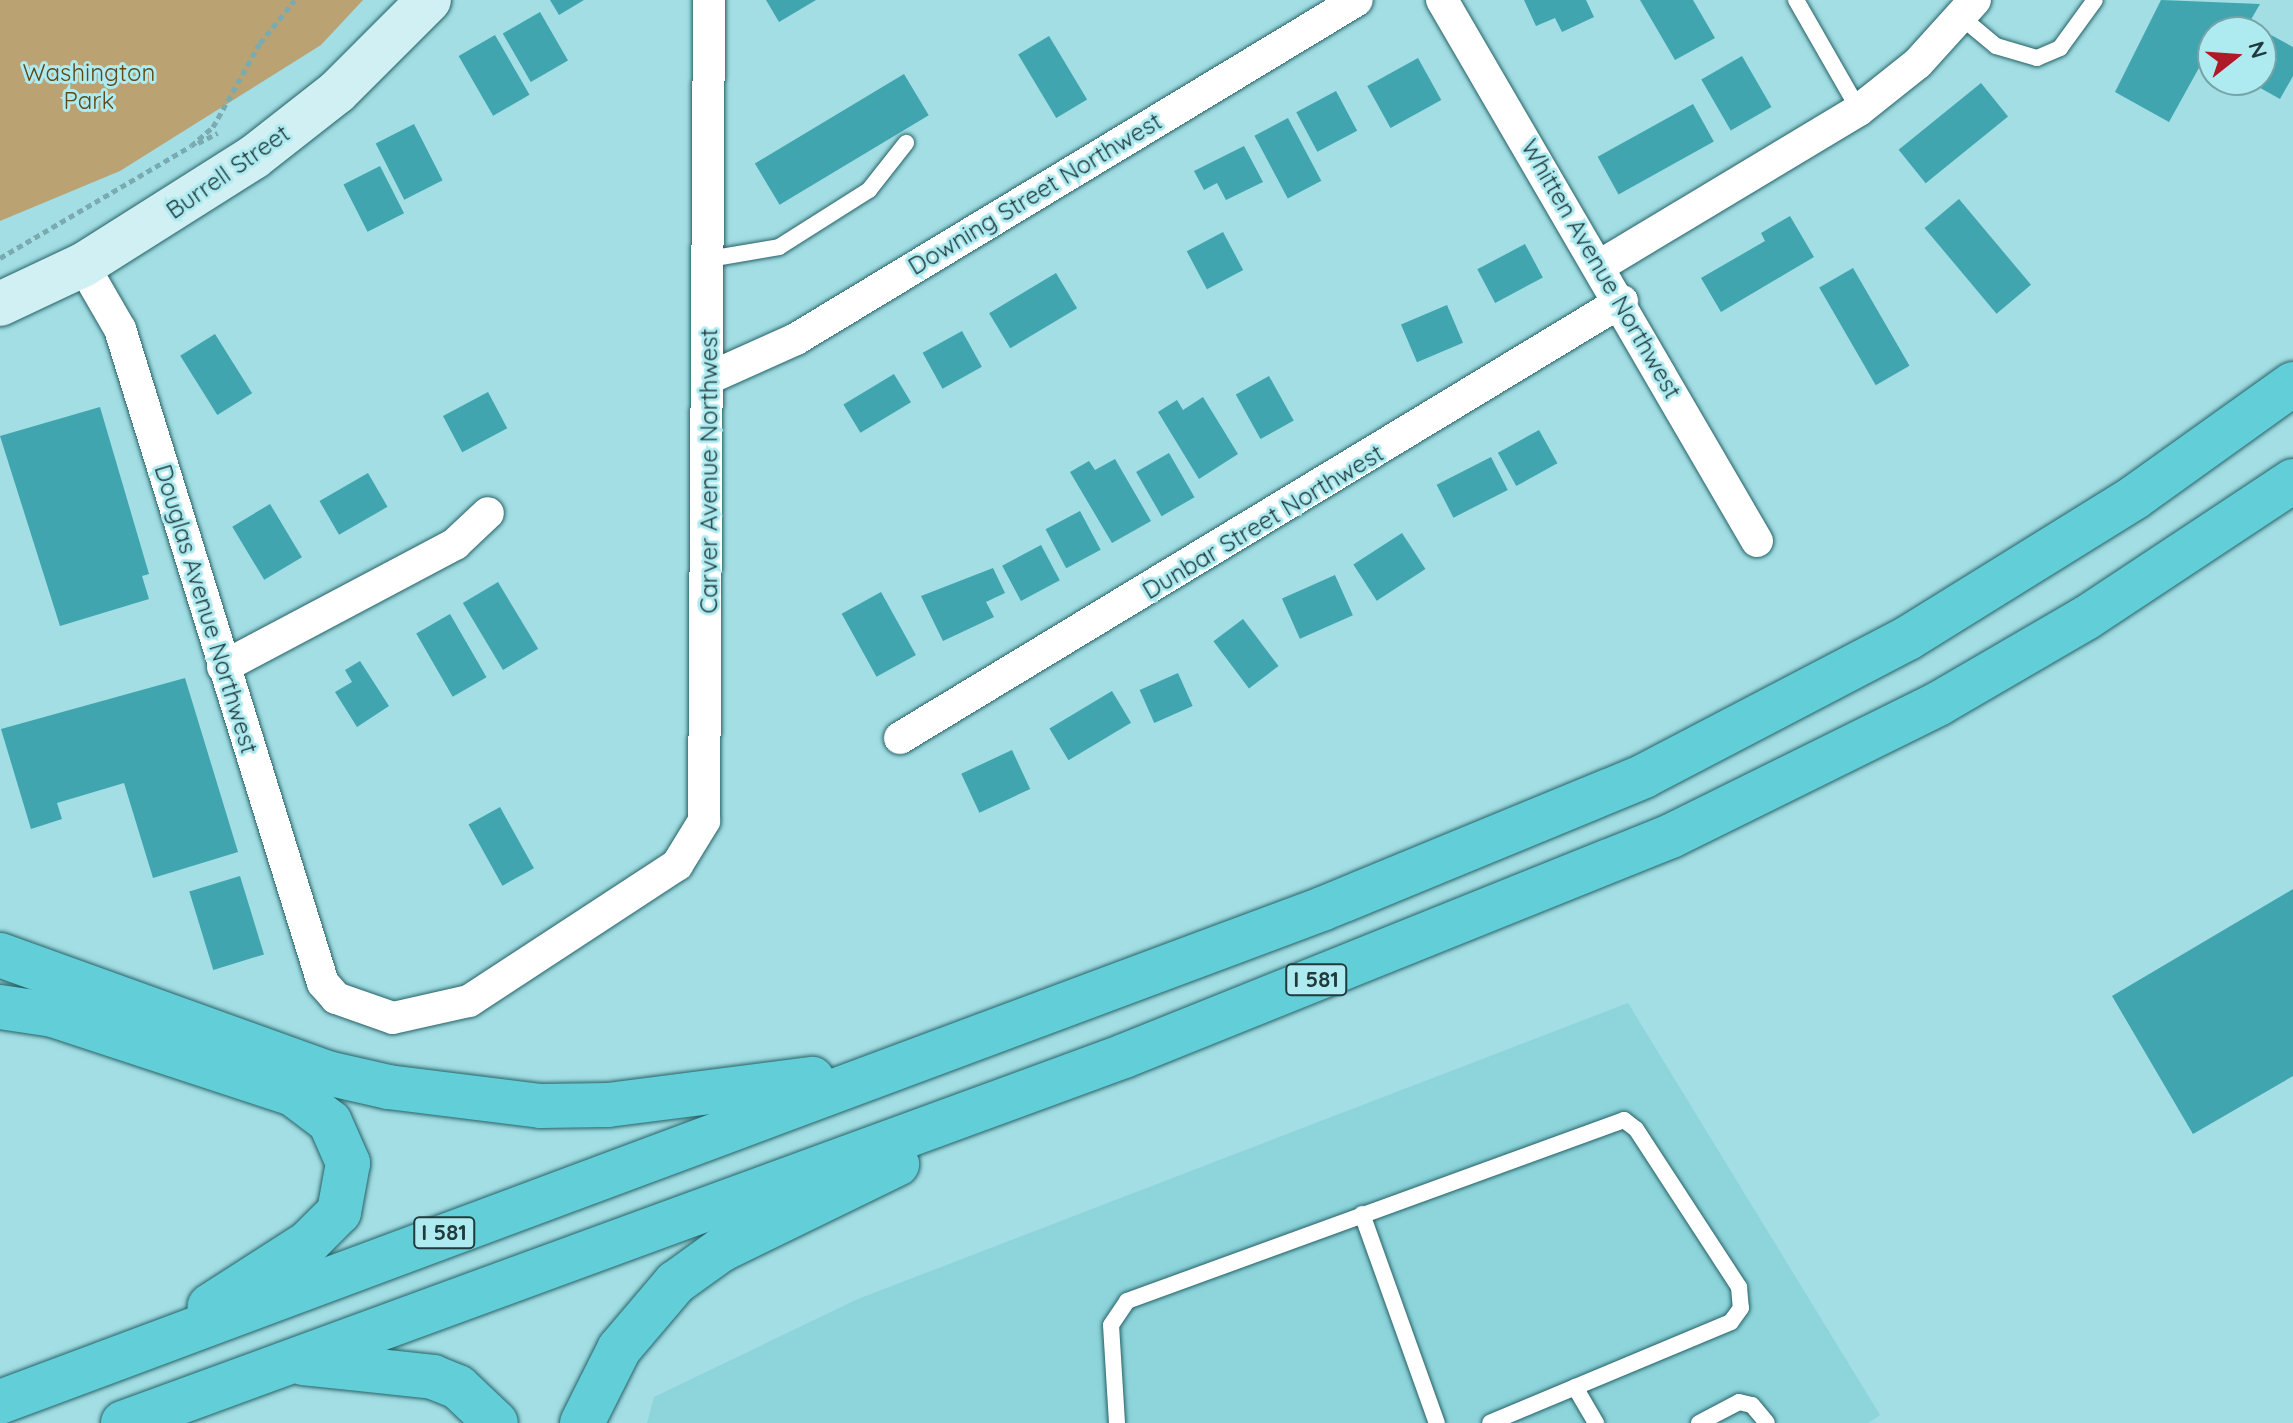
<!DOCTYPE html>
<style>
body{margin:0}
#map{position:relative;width:2293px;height:1423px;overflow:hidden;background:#a2dee4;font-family:Quicksand,sans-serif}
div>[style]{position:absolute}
.built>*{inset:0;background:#8dd4db}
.green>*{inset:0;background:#baa273}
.building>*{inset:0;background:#40a5ae;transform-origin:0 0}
.path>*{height:5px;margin-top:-2.5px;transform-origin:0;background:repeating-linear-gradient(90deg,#7aabb0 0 6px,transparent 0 10px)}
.roads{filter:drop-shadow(0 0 2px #266267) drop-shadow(0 0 2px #266267)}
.lane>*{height:16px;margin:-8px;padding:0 8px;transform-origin:8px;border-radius:8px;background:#fff}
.street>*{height:32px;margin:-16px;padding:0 16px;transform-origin:16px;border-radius:16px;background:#fff}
.secondary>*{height:44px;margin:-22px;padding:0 22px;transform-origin:22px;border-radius:22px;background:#d0f0f3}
.highway>*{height:44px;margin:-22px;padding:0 22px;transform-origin:22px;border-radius:22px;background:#62ced8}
span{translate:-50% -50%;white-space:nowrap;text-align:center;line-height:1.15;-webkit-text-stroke:6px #aeebf1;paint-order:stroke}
.shield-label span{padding:2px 6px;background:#aeebf1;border:2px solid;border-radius:6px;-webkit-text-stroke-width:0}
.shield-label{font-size:22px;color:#213a3c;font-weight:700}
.park-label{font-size:24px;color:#614916}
.street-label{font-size:24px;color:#213a3c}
.north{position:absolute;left:2197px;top:16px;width:80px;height:80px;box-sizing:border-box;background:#aeebf1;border:2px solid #76a4a9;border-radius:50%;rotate:73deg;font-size:22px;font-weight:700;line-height:32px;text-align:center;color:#213a3c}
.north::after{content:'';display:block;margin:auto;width:28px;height:36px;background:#ae1a28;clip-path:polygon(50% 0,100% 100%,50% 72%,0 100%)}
</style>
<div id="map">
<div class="built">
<i style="clip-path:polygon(1628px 1003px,1880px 1415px,1868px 1423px,647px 1423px,654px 1397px,858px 1299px)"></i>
</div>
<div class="green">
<i style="clip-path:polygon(0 0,363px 0,321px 45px,120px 171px,0 221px)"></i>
</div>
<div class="building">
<i style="clip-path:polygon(550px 0,584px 0,559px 15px)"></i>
<i style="clip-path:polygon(766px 0,816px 0,779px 22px)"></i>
<i style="clip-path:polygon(1524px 0,1586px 0,1594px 17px,1562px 32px,1555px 18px,1536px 26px)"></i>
<i style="clip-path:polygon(1640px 0,1693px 0,1715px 38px,1675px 60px)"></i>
<i style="clip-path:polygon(2161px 0,2260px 4px,2249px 23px,2293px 47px,2293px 76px,2280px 99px,2246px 80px,2261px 80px,2261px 32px,2213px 32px,2213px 61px,2205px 57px,2169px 122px,2115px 92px)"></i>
<i style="left:540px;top:12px;width:56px;height:43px;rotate:60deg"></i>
<i style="left:495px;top:35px;width:69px;height:42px;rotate:60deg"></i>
<i style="left:1049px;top:36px;width:74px;height:36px;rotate:59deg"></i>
<i style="left:1742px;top:56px;width:59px;height:47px;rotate:60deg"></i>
<i style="left:1418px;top:58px;width:48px;height:58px;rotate:61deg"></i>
<i style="left:904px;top:74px;width:48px;height:174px;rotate:59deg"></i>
<i style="left:1981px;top:83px;width:43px;height:106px;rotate:51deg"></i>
<i style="left:1336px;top:91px;width:45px;height:45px;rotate:62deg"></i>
<i style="left:1693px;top:104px;width:43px;height:109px;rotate:61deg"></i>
<i style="left:1288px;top:118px;width:71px;height:38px;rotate:62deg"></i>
<i style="left:414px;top:124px;width:63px;height:43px;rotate:63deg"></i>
<i style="clip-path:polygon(1244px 146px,1263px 182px,1226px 200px,1217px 183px,1204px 190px,1194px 171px)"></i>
<i style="left:380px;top:166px;width:53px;height:41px;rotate:63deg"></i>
<i style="left:1959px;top:199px;width:112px;height:45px;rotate:50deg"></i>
<i style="clip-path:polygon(1790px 216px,1814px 257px,1721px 312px,1701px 278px,1765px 241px,1761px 233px)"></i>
<i style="left:1223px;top:232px;width:43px;height:41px;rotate:62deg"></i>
<i style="left:1525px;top:244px;width:38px;height:54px;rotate:62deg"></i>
<i style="left:1853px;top:268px;width:113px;height:39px;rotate:60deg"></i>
<i style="left:1056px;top:273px;width:41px;height:78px;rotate:59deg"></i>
<i style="left:1447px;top:305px;width:41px;height:50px;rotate:67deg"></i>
<i style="left:962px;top:331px;width:41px;height:45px;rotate:61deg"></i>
<i style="left:215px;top:334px;width:70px;height:41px;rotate:58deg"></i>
<i style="left:894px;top:374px;width:33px;height:59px;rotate:59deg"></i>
<i style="left:1269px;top:376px;width:51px;height:38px;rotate:61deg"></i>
<i style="left:488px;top:392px;width:41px;height:51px;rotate:62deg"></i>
<i style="clip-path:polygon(1203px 397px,1238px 454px,1199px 479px,1158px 412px,1177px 400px,1183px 410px)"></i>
<i style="clip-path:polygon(100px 407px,149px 574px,142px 576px,149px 599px,60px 626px,0 436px)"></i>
<i style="left:1539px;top:430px;width:38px;height:47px;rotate:61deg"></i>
<i style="left:1169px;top:453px;width:51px;height:38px;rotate:60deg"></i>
<i style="left:1491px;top:457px;width:37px;height:61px;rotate:63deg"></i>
<i style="clip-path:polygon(1115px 459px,1151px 521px,1112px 543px,1070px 472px,1089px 461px,1095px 470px)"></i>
<i style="left:368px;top:473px;width:39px;height:56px;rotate:60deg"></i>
<i style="left:270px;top:504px;width:62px;height:44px;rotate:59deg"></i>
<i style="left:1080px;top:511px;width:44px;height:39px;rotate:62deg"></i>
<i style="left:1402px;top:533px;width:43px;height:58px;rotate:57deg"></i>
<i style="left:1041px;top:545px;width:40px;height:44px;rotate:62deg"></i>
<i style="clip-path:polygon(993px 568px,1005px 593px,986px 602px,994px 617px,943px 641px,921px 596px)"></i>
<i style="left:1335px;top:575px;width:44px;height:58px;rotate:66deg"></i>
<i style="left:498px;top:582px;width:78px;height:41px;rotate:59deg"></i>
<i style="left:881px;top:592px;width:72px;height:45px;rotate:61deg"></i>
<i style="left:450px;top:614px;width:73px;height:39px;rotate:60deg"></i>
<i style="left:1243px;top:619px;width:59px;height:37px;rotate:53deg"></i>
<i style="clip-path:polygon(360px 661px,389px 706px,357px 727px,335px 692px,352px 682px,345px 670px)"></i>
<i style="left:1178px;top:673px;width:36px;height:42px;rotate:66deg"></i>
<i style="clip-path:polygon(185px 678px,238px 852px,153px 878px,124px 783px,57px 803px,62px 819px,31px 829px,1px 729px)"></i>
<i style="left:1112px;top:691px;width:37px;height:73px;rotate:59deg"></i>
<i style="left:1012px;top:750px;width:43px;height:56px;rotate:65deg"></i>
<i style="left:500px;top:807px;width:70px;height:36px;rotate:61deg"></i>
<i style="left:240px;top:876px;width:82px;height:53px;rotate:73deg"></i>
<i style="clip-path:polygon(2293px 889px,2293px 1076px,2193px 1134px,2112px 996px)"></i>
</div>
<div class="path">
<i style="left:198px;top:143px;width:22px;rotate:-27deg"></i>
<i style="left:0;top:258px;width:221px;rotate:-30.4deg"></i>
<i style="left:191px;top:146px;width:29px;rotate:-41deg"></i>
<i style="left:213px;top:127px;width:96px;rotate:-60.8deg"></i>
<i style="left:260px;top:43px;width:55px;rotate:-50.9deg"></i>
</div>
<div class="roads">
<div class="lane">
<i style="left:1796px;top:0;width:127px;rotate:60.2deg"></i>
<i style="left:1960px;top:16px;width:47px;rotate:39.8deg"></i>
<i style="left:1996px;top:46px;width:43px;rotate:16.3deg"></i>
<i style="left:2037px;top:58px;width:25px;rotate:-23deg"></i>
<i style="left:2060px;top:48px;width:59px;rotate:-53.9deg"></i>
<i style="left:709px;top:259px;width:71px;rotate:-9.7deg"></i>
<i style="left:779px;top:247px;width:107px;rotate:-32.3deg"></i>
<i style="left:869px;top:190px;width:60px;rotate:-51.8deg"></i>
<i style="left:1362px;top:1214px;width:222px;rotate:70.3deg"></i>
<i style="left:1575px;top:1387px;width:42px;rotate:59.7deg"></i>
<i style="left:1117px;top:1423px;width:98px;rotate:-93.5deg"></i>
<i style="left:1111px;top:1325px;width:29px;rotate:-56deg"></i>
<i style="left:1127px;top:1301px;width:529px;rotate:-20.01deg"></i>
<i style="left:1624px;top:1120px;width:15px;rotate:37deg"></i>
<i style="left:1636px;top:1129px;width:189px;rotate:56.9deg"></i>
<i style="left:1739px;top:1287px;width:21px;rotate:85deg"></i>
<i style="left:1741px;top:1308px;width:17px;rotate:126deg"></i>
<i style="left:1731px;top:1322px;width:261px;rotate:157.3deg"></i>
<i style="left:1699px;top:1423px;width:45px;rotate:-27.7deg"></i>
<i style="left:1739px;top:1402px;width:13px;rotate:13deg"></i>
<i style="left:1752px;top:1405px;width:23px;rotate:50deg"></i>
</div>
<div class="street">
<i style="left:1442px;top:0;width:626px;rotate:59.79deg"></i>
<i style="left:83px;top:265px;width:74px;rotate:60deg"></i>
<i style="left:120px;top:329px;width:685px;rotate:72.76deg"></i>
<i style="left:323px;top:983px;width:20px;rotate:49deg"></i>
<i style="left:336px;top:998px;width:60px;rotate:19.3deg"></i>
<i style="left:393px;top:1018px;width:78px;rotate:-12.6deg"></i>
<i style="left:469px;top:1001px;width:249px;rotate:-33.2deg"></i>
<i style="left:677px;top:865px;width:52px;rotate:-58.5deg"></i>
<i style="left:704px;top:821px;width:821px;rotate:-89.65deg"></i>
<i style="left:1601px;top:265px;width:301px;rotate:-31deg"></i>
<i style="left:1859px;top:110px;width:75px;rotate:-38.5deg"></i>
<i style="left:1918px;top:63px;width:85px;rotate:-47.9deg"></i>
<i style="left:709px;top:378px;width:95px;rotate:-24.1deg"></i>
<i style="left:796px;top:339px;width:655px;rotate:-31.14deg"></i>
<i style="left:223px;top:667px;width:263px;rotate:-27.9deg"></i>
<i style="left:455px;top:544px;width:45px;rotate:-43.2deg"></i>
<i style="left:900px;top:738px;width:844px;rotate:-31.18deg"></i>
</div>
<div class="secondary">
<i style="left:0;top:304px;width:92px;rotate:-25.2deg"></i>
<i style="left:83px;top:265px;width:202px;rotate:-32.3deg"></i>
<i style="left:254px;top:157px;width:105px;rotate:-38.1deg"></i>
<i style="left:337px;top:92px;width:130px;rotate:-45deg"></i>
</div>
<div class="highway">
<i style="left:0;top:955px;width:348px;rotate:19.8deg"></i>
<i style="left:327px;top:1073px;width:63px;rotate:12.9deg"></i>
<i style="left:388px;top:1087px;width:154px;rotate:7.1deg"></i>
<i style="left:541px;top:1106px;width:67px;rotate:-0.9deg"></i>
<i style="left:608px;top:1105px;width:206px;rotate:-7.3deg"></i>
<i style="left:0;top:1007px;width:54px;rotate:8.6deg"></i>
<i style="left:53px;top:1015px;width:253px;rotate:18.2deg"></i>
<i style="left:293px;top:1094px;width:46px;rotate:37.1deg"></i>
<i style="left:330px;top:1122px;width:45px;rotate:66.3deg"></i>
<i style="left:348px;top:1163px;width:50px;rotate:100.4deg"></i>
<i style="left:339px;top:1212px;width:44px;rotate:135deg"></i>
<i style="left:308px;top:1243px;width:117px;rotate:147.3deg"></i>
<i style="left:303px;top:1363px;width:131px;rotate:6.1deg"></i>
<i style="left:433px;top:1377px;width:27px;rotate:22deg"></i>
<i style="left:458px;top:1387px;width:52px;rotate:43.5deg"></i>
<i style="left:0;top:1402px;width:1411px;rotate:-20.45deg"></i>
<i style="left:1322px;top:909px;width:348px;rotate:-22.4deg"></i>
<i style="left:1644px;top:776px;width:298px;rotate:-27.6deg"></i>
<i style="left:1908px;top:638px;width:267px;rotate:-31.8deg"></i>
<i style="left:2135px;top:497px;width:194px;rotate:-35.6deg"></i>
<i style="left:123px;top:1423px;width:1066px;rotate:-20.13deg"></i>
<i style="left:1124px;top:1056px;width:590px;rotate:-21.91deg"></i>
<i style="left:1671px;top:836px;width:298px;rotate:-26.3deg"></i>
<i style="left:1938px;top:704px;width:171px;rotate:-30.2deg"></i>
<i style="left:2086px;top:618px;width:248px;rotate:-33.5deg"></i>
<i style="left:582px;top:1423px;width:83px;rotate:-63.4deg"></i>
<i style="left:619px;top:1349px;width:87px;rotate:-49.7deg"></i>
<i style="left:675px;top:1283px;width:57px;rotate:-35.7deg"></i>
<i style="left:721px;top:1250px;width:196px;rotate:-26deg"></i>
</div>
</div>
<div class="shield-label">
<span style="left:1316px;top:980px">I 581</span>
<span style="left:444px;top:1233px">I 581</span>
</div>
<div class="park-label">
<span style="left:89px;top:87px">Washington<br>Park</span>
</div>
<div class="street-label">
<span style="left:228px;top:172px;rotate:-35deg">Burrell Street</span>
<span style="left:1035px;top:194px;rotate:-31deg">Downing Street Northwest</span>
<span style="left:1601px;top:269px;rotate:60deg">Whitten Avenue Northwest</span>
<span style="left:709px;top:471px;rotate:-90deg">Carver Avenue Northwest</span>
<span style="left:1263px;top:522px;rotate:-31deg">Dunbar Street Northwest</span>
<span style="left:206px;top:609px;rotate:73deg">Douglas Avenue Northwest</span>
</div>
<div class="north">N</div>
</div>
